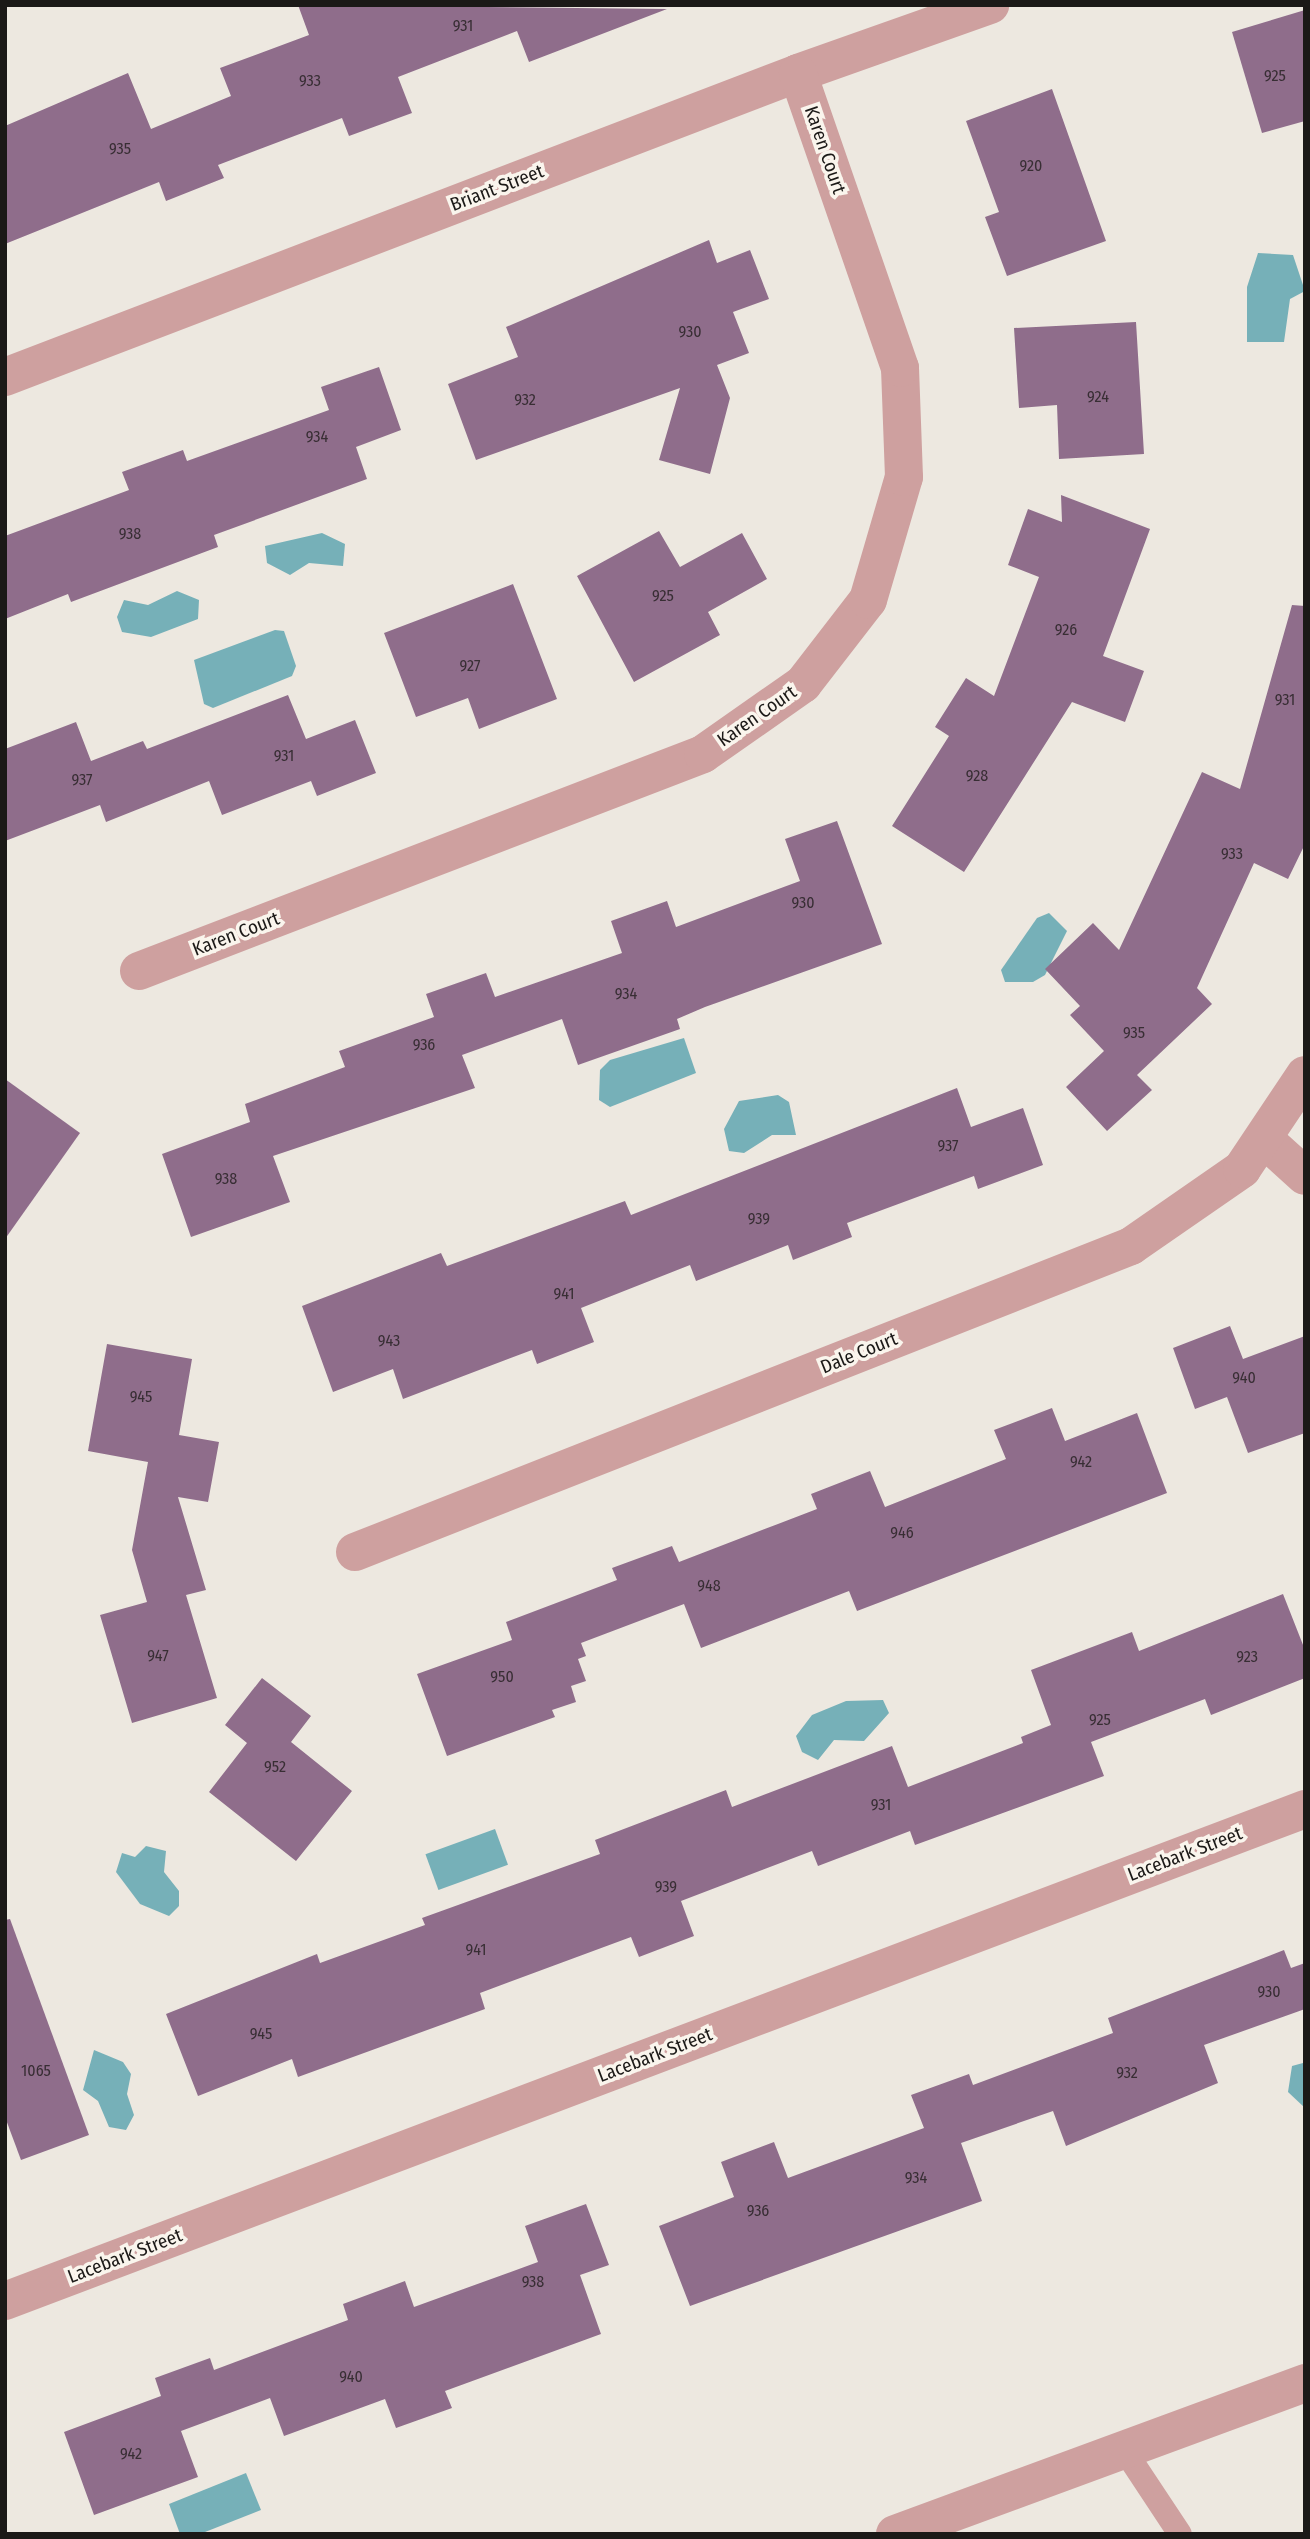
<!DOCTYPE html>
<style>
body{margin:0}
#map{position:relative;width:1310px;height:2539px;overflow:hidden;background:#ede8e0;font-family:"Fira Sans Condensed",sans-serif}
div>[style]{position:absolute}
.water>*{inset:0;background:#76b0b8;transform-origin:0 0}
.building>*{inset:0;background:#8f6d8b}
.lane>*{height:24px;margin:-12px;padding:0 12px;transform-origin:12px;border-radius:12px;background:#cea09f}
.street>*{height:38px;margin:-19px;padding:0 19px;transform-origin:19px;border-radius:19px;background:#cea09f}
span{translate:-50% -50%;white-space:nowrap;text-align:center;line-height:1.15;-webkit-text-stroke:7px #faf5ed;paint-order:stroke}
.number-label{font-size:16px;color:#382e34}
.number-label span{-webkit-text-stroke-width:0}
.street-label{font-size:19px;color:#1b1917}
.frame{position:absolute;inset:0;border:7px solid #1b1917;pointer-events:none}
</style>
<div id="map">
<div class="water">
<i style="clip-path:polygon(1258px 253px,1293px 255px,1305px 291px,1290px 299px,1284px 342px,1247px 342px,1247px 287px)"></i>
<i style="clip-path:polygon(322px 533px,345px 544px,343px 566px,309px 563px,290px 575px,267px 563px,265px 546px)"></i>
<i style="clip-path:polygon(177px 591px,199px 600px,198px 619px,151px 637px,122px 632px,117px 617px,124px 600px,148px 605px)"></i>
<i style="clip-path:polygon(275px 630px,284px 631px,296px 666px,292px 676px,213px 708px,204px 704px,194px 660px)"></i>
<i style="clip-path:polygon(1049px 913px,1067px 931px,1045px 975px,1033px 982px,1005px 982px,1001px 970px,1037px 918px)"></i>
<i style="clip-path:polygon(684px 1038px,696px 1073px,610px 1107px,599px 1100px,600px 1070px,610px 1060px)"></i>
<i style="clip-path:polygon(778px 1095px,789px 1102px,796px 1135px,772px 1135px,744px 1153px,729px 1151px,724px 1129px,739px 1101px)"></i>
<i style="clip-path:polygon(883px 1700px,889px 1713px,864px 1741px,834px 1740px,818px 1760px,802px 1752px,796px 1736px,812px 1715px,846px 1701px)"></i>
<i style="left:495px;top:1829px;width:38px;height:74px;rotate:70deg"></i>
<i style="clip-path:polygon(146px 1846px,166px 1851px,164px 1872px,179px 1891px,179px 1906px,169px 1916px,140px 1904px,116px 1872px,122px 1853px,135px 1857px)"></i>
<i style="clip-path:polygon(94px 2050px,123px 2062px,131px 2074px,127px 2094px,134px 2115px,126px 2130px,109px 2127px,98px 2101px,83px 2090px)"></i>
<i style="clip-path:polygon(1303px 2063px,1305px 2064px,1305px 2108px,1288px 2092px,1292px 2066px)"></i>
<i style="clip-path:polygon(246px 2473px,261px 2510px,200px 2534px,180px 2534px,169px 2504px)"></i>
</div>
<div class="building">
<i style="clip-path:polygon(298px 5px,667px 9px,529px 62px,517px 31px,398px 77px,412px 113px,349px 136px,342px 118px,218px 165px,224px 178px,166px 201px,159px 182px,5px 244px,5px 126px,128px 73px,151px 129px,231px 96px,220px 68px,309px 35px)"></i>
<i style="clip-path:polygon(1305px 10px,1305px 121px,1262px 133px,1232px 32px)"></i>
<i style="clip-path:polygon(1052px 89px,1106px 241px,1007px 276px,985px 217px,999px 212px,966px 121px)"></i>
<i style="clip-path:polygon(709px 240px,717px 263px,750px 250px,769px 299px,733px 312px,749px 353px,717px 365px,730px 398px,710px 474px,659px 460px,680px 388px,476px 460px,448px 384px,518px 357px,506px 327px)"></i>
<i style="clip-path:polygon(1136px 322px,1144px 454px,1059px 459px,1057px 405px,1019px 408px,1014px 328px)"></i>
<i style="clip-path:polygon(379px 367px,401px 430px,356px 447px,367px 479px,214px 535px,218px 547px,71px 602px,68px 594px,5px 619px,5px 536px,129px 490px,122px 472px,183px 450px,187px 461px,329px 410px,321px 387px)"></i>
<i style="clip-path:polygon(1061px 495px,1150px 529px,1103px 656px,1144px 671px,1125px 722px,1072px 702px,964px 872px,892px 826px,949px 736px,935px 727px,966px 678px,994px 696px,1039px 577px,1008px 565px,1028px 509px,1062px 522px)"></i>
<i style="clip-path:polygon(659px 531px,680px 567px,742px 533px,767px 579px,708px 612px,720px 635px,634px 682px,577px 576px)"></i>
<i style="clip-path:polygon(513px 584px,557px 699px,479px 729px,468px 698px,416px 717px,384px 633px)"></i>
<i style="clip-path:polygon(1292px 605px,1305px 606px,1305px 844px,1288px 879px,1254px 863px,1197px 988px,1212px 1004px,1137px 1075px,1152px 1090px,1107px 1131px,1066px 1087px,1104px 1051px,1070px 1015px,1080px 1006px,1045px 969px,1093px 923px,1119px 950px,1202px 772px,1240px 789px)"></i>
<i style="clip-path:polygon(288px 695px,306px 739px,355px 720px,376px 773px,317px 796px,311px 781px,222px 815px,209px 781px,106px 822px,100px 805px,5px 841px,5px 749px,76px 722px,91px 761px,143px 741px,147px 749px)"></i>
<i style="clip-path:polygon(837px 821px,882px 944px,705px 1007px,677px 1019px,680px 1029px,578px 1065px,562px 1019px,462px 1055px,475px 1088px,273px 1156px,290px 1202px,191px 1237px,162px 1154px,250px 1122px,245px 1104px,345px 1067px,339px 1051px,434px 1017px,426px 994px,486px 973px,495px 997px,622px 953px,611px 921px,667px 901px,676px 927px,800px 881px,785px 839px)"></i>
<i style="clip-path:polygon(5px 1079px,80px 1133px,5px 1239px)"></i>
<i style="clip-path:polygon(957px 1088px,971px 1127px,1023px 1108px,1043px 1165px,978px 1189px,974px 1176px,847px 1223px,852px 1237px,793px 1260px,788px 1245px,696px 1281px,690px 1265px,581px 1308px,594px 1342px,537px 1364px,532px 1350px,403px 1399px,393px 1369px,333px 1392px,302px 1306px,441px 1253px,447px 1266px,625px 1201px,631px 1215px)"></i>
<i style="clip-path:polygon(1230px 1326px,1243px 1359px,1305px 1336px,1305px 1433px,1248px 1453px,1227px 1397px,1195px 1409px,1173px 1348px)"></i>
<i style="clip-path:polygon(107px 1344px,192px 1359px,179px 1435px,219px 1442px,208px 1502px,178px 1497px,206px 1590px,186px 1595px,217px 1698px,132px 1723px,100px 1615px,147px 1602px,132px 1550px,148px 1462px,88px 1451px)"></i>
<i style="clip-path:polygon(1052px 1408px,1065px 1441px,1137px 1413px,1167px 1493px,857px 1611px,849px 1591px,701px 1648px,684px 1604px,581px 1643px,586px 1656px,578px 1659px,586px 1681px,571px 1686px,576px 1702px,552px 1710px,555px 1717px,447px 1756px,417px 1674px,512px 1640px,506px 1622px,617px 1580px,612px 1568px,672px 1546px,679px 1562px,817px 1509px,811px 1494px,870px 1471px,885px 1507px,1006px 1459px,994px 1430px)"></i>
<i style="clip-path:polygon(1283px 1594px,1305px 1650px,1305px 1678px,1211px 1715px,1205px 1699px,1091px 1742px,1104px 1776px,915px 1845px,910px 1831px,818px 1866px,812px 1851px,681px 1901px,694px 1936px,639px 1957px,631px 1937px,480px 1993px,485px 2009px,298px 2077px,292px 2059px,198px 2096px,166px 2014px,317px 1954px,320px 1963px,425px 1925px,422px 1918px,600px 1854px,595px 1840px,726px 1790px,732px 1807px,892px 1746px,908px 1787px,1023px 1743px,1021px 1737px,1051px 1725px,1031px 1670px,1132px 1632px,1139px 1651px)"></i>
<i style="clip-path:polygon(262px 1678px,311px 1716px,291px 1742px,352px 1791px,296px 1861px,209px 1792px,247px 1743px,225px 1725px)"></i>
<i style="clip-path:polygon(10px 1919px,89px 2135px,21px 2160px,5px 2117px,5px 1920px)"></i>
<i style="clip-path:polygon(1284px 1950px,1291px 1968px,1305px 1963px,1305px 2009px,1204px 2045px,1218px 2083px,1066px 2146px,1053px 2111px,961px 2143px,982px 2201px,690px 2306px,659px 2226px,734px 2197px,721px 2162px,774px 2142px,788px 2178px,924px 2128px,911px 2095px,969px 2074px,973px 2085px,1113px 2033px,1108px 2018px)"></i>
<i style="clip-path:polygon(586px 2204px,609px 2265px,580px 2275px,601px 2334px,445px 2391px,452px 2408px,396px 2428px,385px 2399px,284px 2436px,270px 2398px,181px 2431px,198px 2477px,94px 2515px,64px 2432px,161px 2396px,155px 2378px,210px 2358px,214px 2370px,348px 2320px,343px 2304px,405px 2281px,414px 2307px,538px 2262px,525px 2226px)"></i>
</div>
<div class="lane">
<i style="left:1123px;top:2448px;width:103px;rotate:56.5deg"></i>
</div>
<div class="street">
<i style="left:5px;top:377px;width:849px;rotate:-20.97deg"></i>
<i style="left:798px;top:73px;width:204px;rotate:-19.5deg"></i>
<i style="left:139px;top:971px;width:604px;rotate:-21.04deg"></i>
<i style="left:703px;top:754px;width:122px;rotate:-35deg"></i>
<i style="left:803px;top:684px;width:106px;rotate:-52.3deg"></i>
<i style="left:868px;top:600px;width:128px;rotate:-73.7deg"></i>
<i style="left:904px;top:477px;width:109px;rotate:-92.1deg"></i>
<i style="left:900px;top:368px;width:312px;rotate:-109.1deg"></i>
<i style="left:1264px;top:1139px;width:55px;rotate:42.1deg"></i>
<i style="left:355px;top:1552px;width:834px;rotate:-21.52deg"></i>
<i style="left:1131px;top:1246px;width:135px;rotate:-34.7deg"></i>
<i style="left:1242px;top:1169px;width:113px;rotate:-56.2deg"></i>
<i style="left:5px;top:2301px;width:1390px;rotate:-20.73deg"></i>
<i style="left:895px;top:2534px;width:437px;rotate:-20.2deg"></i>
</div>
<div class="number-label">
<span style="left:463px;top:26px">931</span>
<span style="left:1275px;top:76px">925</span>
<span style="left:310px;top:81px">933</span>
<span style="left:120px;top:149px">935</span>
<span style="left:1031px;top:166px">920</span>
<span style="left:690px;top:332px">930</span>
<span style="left:1098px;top:397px">924</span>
<span style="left:525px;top:400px">932</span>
<span style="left:317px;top:437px">934</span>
<span style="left:130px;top:534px">938</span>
<span style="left:663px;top:596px">925</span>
<span style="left:1066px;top:630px">926</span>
<span style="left:470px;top:666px">927</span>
<span style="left:1285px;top:700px">931</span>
<span style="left:284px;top:756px">931</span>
<span style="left:977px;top:776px">928</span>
<span style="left:82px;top:780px">937</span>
<span style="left:1232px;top:854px">933</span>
<span style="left:803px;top:903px">930</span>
<span style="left:626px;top:994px">934</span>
<span style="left:1134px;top:1033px">935</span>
<span style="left:424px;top:1045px">936</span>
<span style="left:948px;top:1146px">937</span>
<span style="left:226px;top:1179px">938</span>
<span style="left:759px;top:1219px">939</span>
<span style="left:564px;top:1294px">941</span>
<span style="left:389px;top:1341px">943</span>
<span style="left:1244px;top:1378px">940</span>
<span style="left:141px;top:1397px">945</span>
<span style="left:1081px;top:1462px">942</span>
<span style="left:902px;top:1533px">946</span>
<span style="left:709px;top:1586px">948</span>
<span style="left:158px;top:1656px">947</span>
<span style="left:1247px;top:1657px">923</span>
<span style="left:502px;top:1677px">950</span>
<span style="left:1100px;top:1720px">925</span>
<span style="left:275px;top:1767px">952</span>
<span style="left:881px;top:1805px">931</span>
<span style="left:666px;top:1887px">939</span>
<span style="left:476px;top:1950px">941</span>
<span style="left:1269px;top:1992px">930</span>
<span style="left:261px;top:2034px">945</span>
<span style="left:36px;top:2071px">1065</span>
<span style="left:1127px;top:2073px">932</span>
<span style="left:916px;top:2178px">934</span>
<span style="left:758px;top:2211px">936</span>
<span style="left:533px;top:2282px">938</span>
<span style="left:351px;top:2377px">940</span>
<span style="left:131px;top:2454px">942</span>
</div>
<div class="street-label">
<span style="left:825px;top:150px;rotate:71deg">Karen Court</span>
<span style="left:497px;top:188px;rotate:-21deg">Briant Street</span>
<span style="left:757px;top:716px;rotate:-35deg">Karen Court</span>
<span style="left:236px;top:934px;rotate:-21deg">Karen Court</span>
<span style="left:859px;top:1353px;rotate:-22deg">Dale Court</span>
<span style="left:1185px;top:1854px;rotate:-21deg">Lacebark Street</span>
<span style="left:655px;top:2055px;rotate:-21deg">Lacebark Street</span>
<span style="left:125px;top:2256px;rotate:-21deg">Lacebark Street</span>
</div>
<div class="frame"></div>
</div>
